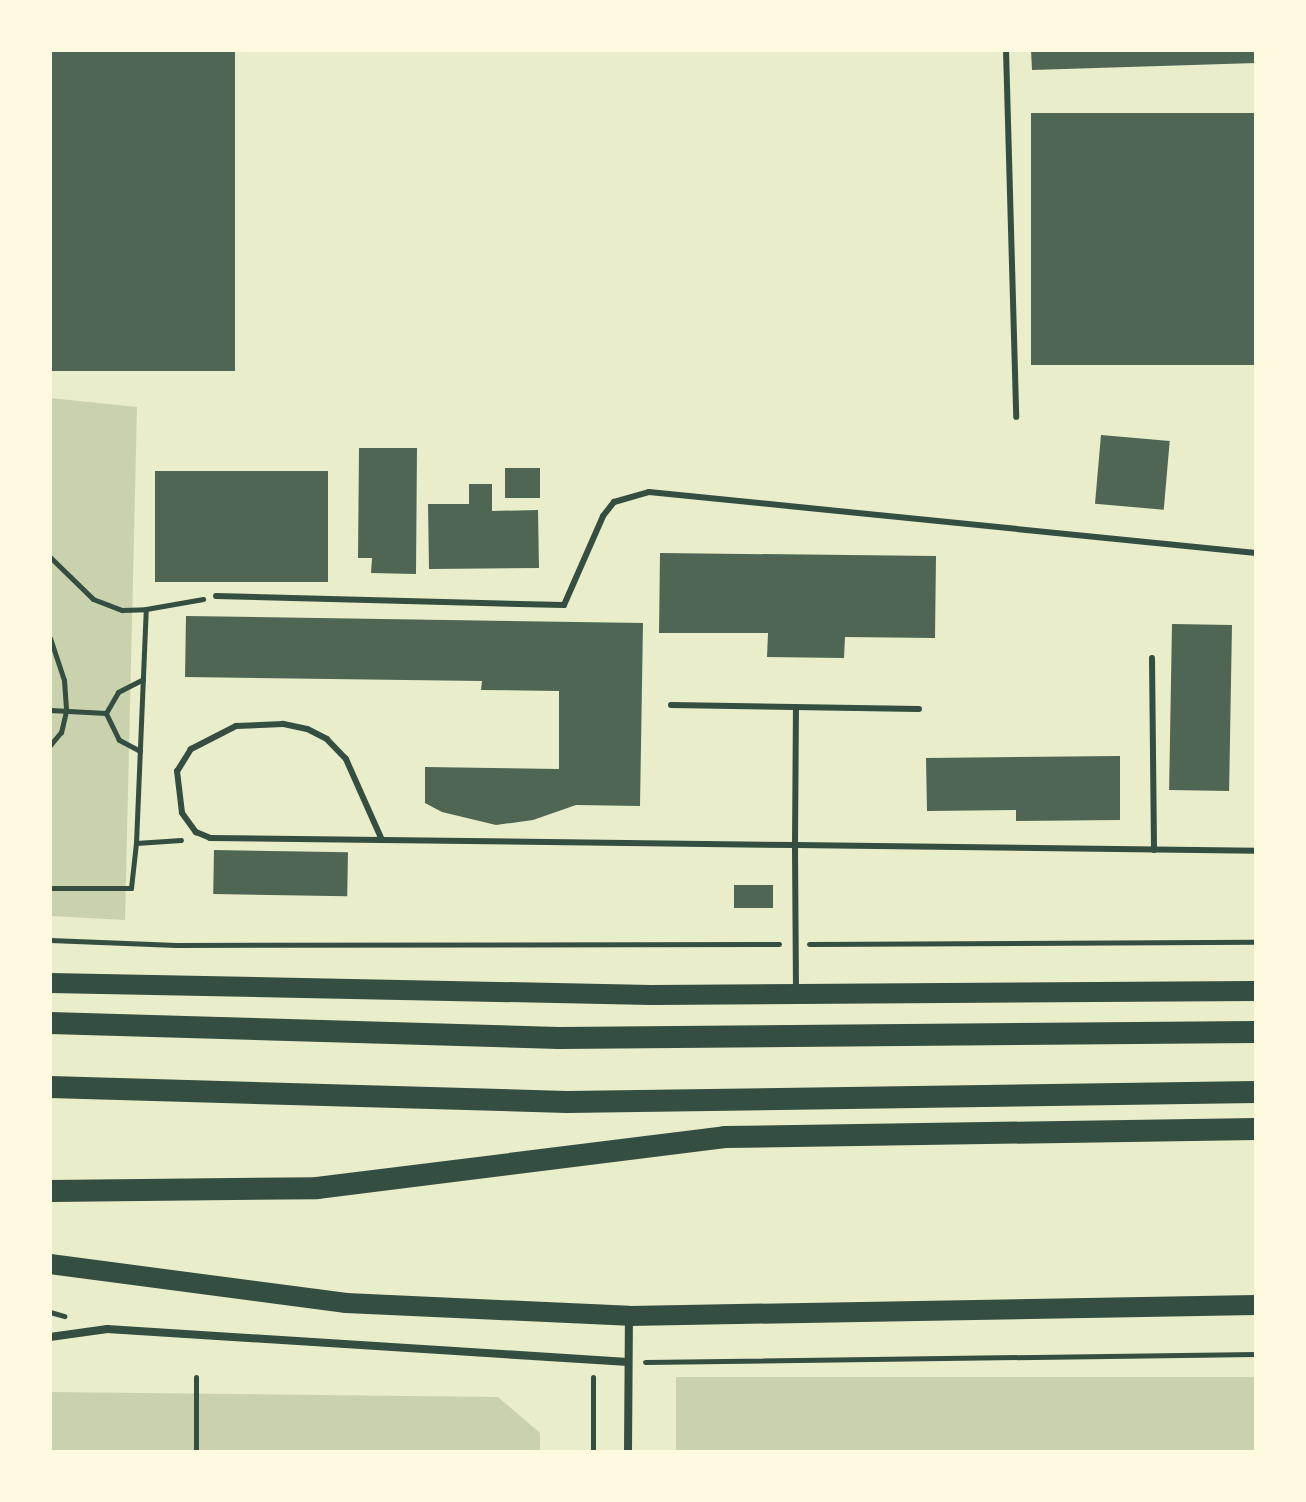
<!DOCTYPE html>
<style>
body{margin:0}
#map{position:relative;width:1306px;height:1502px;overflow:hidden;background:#e9edc9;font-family:"Archivo Narrow",sans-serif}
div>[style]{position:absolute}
.green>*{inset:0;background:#cad2ad;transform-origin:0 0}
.building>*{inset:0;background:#4f6655;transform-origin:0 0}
.path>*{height:5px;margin:-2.5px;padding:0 2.5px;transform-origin:2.5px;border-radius:2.5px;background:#344e41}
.service>*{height:6px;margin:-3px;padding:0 3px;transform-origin:3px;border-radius:3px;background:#344e41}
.minor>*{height:8px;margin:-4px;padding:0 4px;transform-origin:4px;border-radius:4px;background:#344e41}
.primary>*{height:20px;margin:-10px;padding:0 10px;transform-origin:10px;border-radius:10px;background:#344e41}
.trunk>*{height:22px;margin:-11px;padding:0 11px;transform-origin:11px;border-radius:11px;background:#344e41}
span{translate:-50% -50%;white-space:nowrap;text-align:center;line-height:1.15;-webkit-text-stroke:6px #fefae0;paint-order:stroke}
.frame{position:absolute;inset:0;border:52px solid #fefae0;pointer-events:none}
</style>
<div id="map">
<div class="green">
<i style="clip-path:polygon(50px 398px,137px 407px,125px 920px,50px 916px)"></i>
<i style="left:676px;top:1377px;width:580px;height:75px"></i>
<i style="clip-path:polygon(50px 1392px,498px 1397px,540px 1433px,540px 1452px,50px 1452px)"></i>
</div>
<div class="building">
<i style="left:50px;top:50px;width:185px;height:321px"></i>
<i style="clip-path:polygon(1031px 50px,1256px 50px,1256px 63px,1032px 70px)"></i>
<i style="left:1256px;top:113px;width:252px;height:225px;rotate:90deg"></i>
<i style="left:1101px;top:435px;width:69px;height:69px;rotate:5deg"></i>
<i style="clip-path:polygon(359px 448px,417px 448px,416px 574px,371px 573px,372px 558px,358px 558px)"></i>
<i style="left:505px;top:468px;width:35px;height:30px"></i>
<i style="left:155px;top:471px;width:173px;height:111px"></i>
<i style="clip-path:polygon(469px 484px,492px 484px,492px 511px,538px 510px,539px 568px,429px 569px,428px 504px,469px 504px)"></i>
<i style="clip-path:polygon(660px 553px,936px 556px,935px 638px,845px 637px,844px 658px,767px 657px,768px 633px,659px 633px)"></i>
<i style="clip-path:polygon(186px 616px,643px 623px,640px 806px,576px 805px,533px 820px,496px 825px,442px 812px,425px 803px,425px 767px,559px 769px,559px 691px,481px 690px,482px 681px,185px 677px)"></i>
<i style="left:1172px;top:624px;width:60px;height:166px;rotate:1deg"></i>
<i style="clip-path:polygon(1120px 756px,1120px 820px,1016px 821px,1016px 810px,927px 811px,926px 758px)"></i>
<i style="left:214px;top:850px;width:134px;height:44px;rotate:1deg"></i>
<i style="left:773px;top:885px;width:23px;height:39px;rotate:90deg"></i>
</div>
<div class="path">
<i style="left:50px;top:557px;width:60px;rotate:44.3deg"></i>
<i style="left:93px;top:599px;width:31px;rotate:21deg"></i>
<i style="left:122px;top:610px;width:24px;rotate:-2deg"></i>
<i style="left:50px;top:638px;width:44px;rotate:71.6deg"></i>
<i style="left:64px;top:680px;width:31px;rotate:86deg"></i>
<i style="left:66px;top:711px;width:22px;rotate:103deg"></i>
<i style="left:61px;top:732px;width:17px;rotate:130deg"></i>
<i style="left:50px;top:710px;width:56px;rotate:3.1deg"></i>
<i style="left:140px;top:751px;width:24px;rotate:-152deg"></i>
<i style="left:119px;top:740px;width:30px;rotate:-116deg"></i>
<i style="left:106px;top:713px;width:24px;rotate:-60deg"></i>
<i style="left:118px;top:692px;width:28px;rotate:-27deg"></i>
<i style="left:136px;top:843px;width:234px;rotate:-87.6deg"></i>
<i style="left:146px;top:609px;width:58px;rotate:-10deg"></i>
<i style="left:50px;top:888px;width:81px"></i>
<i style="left:131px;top:888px;width:45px;rotate:-83.7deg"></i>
<i style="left:136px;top:843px;width:45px;rotate:-3.8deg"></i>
<i style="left:50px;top:940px;width:126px;rotate:2.3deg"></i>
<i style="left:176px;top:945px;width:603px;rotate:-0.1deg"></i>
<i style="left:809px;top:944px;width:447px;rotate:-0.3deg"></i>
<i style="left:50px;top:1312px;width:15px;rotate:16deg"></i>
<i style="left:645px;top:1362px;width:611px;rotate:-0.75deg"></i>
<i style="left:196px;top:1377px;width:75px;rotate:90deg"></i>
<i style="left:593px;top:1377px;width:75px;rotate:90deg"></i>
</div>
<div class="service">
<i style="left:1006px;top:50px;width:367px;rotate:88.4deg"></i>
<i style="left:216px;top:596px;width:348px;rotate:1.5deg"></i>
<i style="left:564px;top:605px;width:97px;rotate:-66.3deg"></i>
<i style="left:603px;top:516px;width:18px;rotate:-52deg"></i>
<i style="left:614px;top:502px;width:36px;rotate:-16deg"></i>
<i style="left:649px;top:492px;width:610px;rotate:5.74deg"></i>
<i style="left:1152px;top:658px;width:192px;rotate:89.4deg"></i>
<i style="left:671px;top:705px;width:248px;rotate:0.9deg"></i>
<i style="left:382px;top:840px;width:89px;rotate:-114deg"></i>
<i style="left:346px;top:759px;width:28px;rotate:-134deg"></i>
<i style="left:327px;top:739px;width:22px;rotate:-153deg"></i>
<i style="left:307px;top:729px;width:25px;rotate:-168deg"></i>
<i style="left:283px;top:724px;width:47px;rotate:177.6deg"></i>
<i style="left:236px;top:726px;width:51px;rotate:152.9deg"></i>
<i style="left:191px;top:749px;width:26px;rotate:122deg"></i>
<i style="left:177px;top:771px;width:42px;rotate:83.2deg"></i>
<i style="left:182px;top:813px;width:24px;rotate:54deg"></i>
<i style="left:196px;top:832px;width:15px;rotate:23deg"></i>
<i style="left:210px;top:838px;width:172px;rotate:0.7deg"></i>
<i style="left:382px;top:840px;width:413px;rotate:0.7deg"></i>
<i style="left:795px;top:845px;width:138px;rotate:-89.6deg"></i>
<i style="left:796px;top:991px;width:146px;rotate:-90.4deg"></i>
<i style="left:795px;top:845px;width:461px;rotate:0.7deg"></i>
</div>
<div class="minor">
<i style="left:50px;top:1337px;width:58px;rotate:-8deg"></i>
<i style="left:107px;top:1329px;width:522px;rotate:3.62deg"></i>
<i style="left:628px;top:1452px;width:135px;rotate:-89.6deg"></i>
</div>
<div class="primary">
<i style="left:50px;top:983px;width:601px;rotate:1.14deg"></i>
<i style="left:651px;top:995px;width:605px;rotate:-0.38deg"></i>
<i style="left:50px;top:1264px;width:299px;rotate:7.5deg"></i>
<i style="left:346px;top:1303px;width:283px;rotate:2.6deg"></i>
<i style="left:629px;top:1316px;width:627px;rotate:-1.01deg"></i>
</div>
<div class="trunk">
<i style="left:50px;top:1023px;width:509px;rotate:1.69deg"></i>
<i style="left:559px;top:1038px;width:697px;rotate:-0.49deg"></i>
<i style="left:50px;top:1087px;width:517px;rotate:1.66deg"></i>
<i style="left:567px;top:1102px;width:689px;rotate:-0.83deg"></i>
<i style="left:50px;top:1191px;width:267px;rotate:-0.6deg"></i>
<i style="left:317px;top:1188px;width:411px;rotate:-7.1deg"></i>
<i style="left:725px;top:1137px;width:531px;rotate:-0.86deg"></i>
</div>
<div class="frame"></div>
</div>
